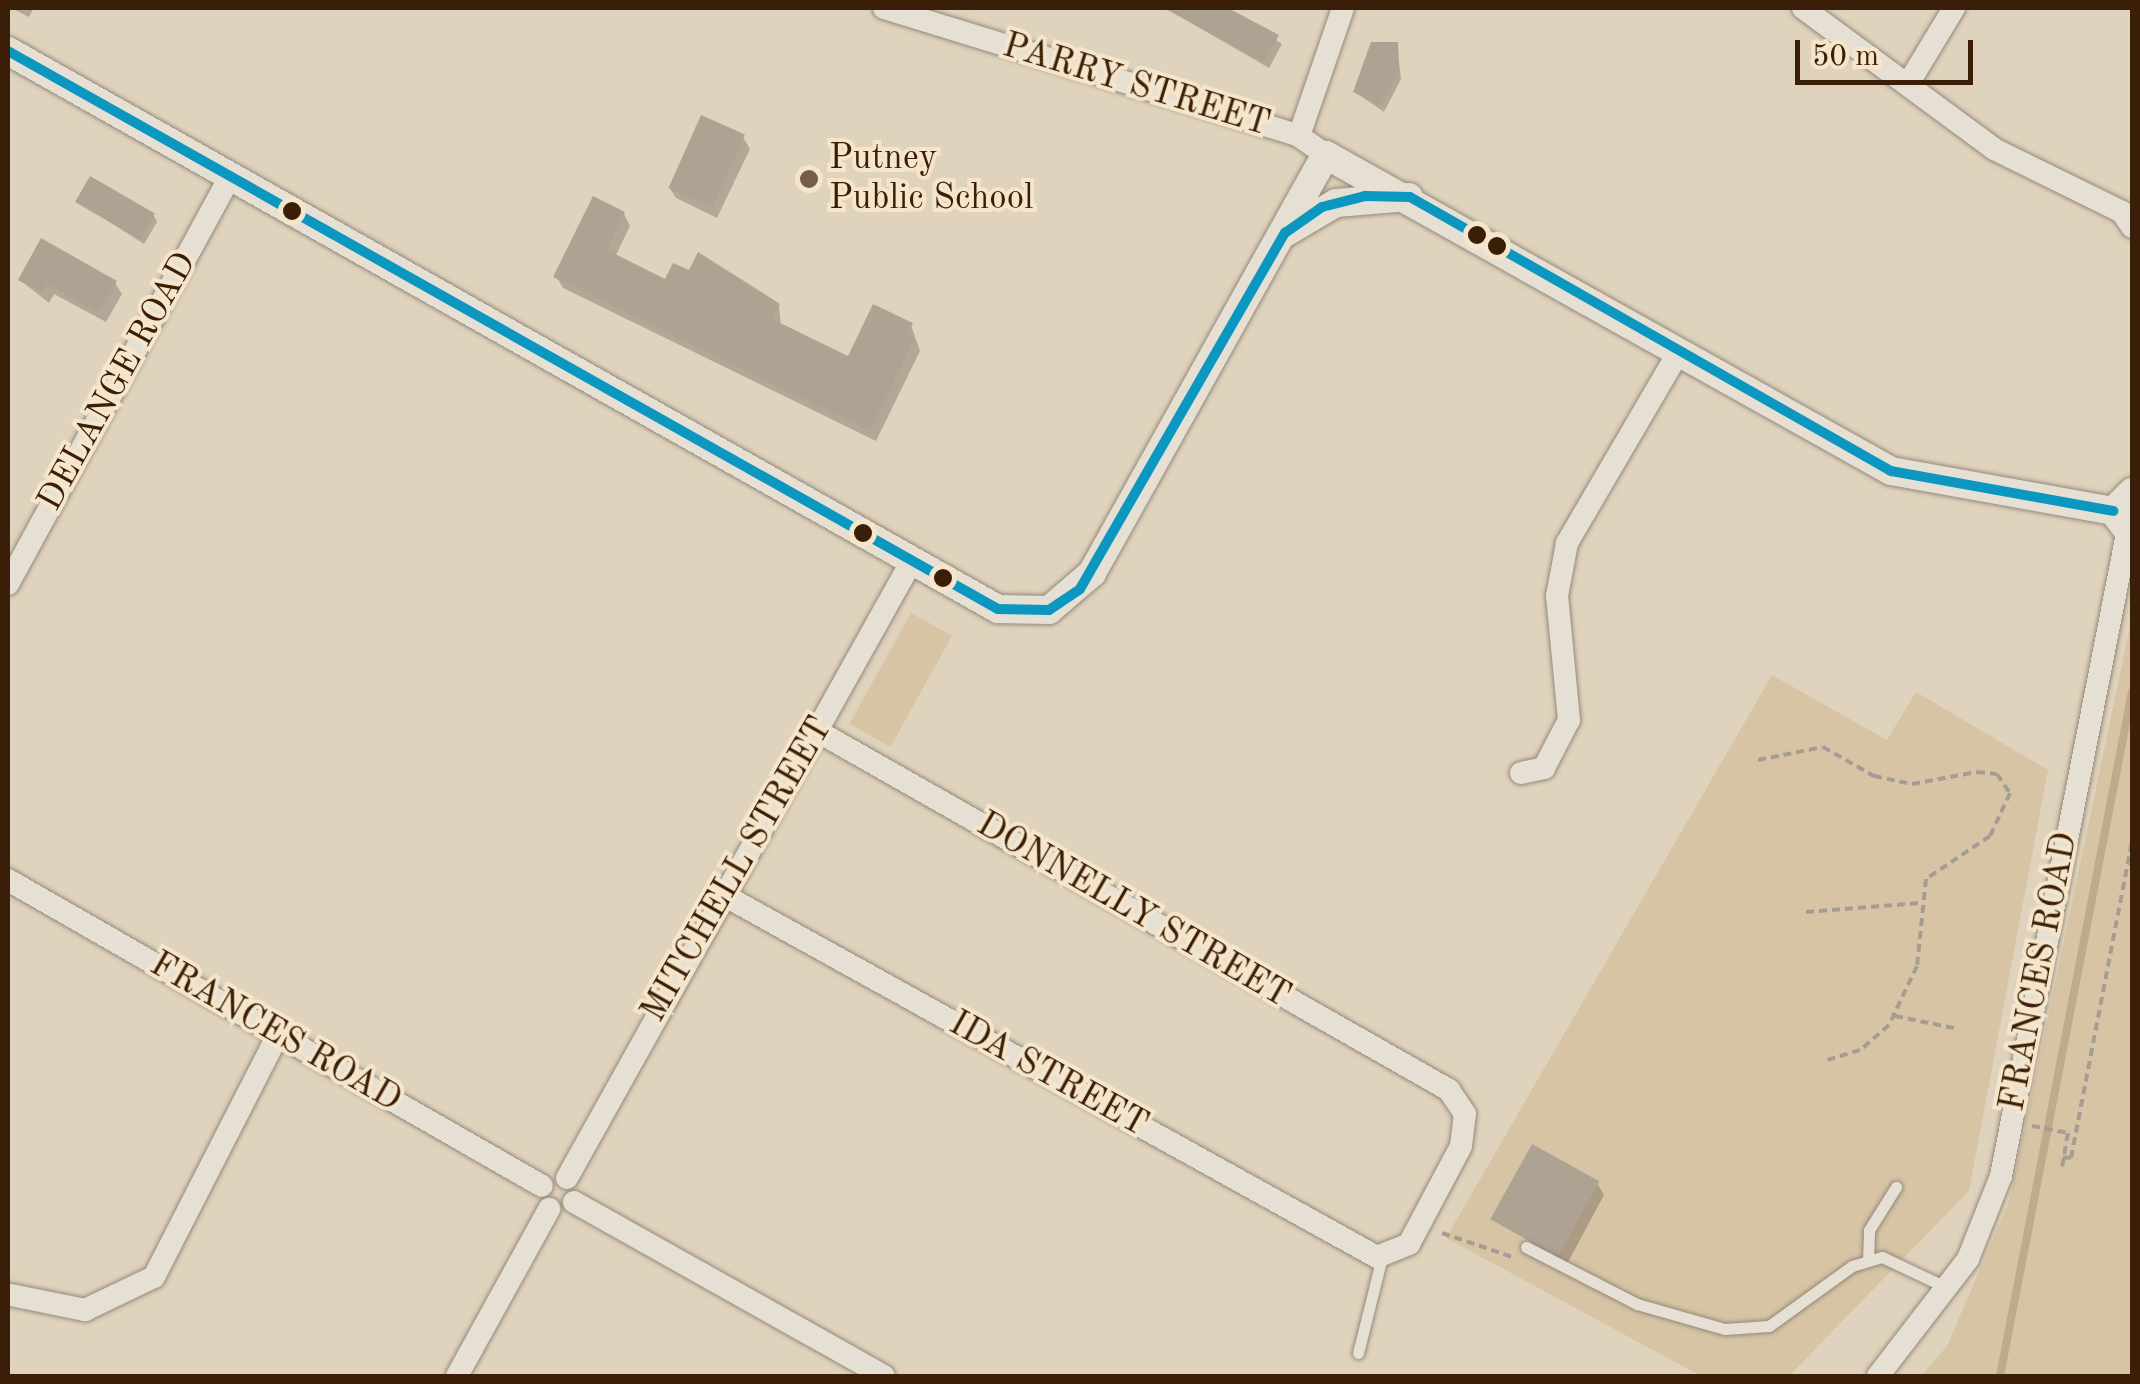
<!DOCTYPE html>
<style>
body{margin:0}
#map{position:relative;width:2140px;height:1384px;overflow:hidden;background:#e0d3bd;font-family:"Old Standard TT",serif}
div>[style]{position:absolute}
.green>*{inset:0;background:#d7c4a5;transform-origin:0 0}
.shadow>*{inset:0;background:#0003}
.stream>*{height:8px;margin:-4px;padding:0 4px;transform-origin:4px;border-radius:4px;background:#bfaa8b}
.building>*{inset:0;background:#aea393;transform-origin:0 0}
.path>*{height:4px;margin-top:-2px;transform-origin:0;background:repeating-linear-gradient(90deg,#a59d93 0 8px,transparent 0 13px)}
.roads{filter:drop-shadow(0 0 2px #94897a) drop-shadow(0 0 2px #94897a)}
.service>*{height:11px;margin:-5.5px;padding:0 5.5px;transform-origin:5.5px;border-radius:5.5px;background:#e6dfd4}
.minor>*{height:22px;margin:-11px;padding:0 11px;transform-origin:11px;border-radius:11px;background:#e6dfd4}
.tertiary>*{height:28px;margin:-14px;padding:0 14px;transform-origin:14px;border-radius:14px;background:#e6dfd4}
.bus-1>*{height:10px;margin:-5px;padding:0 5px;transform-origin:5px;border-radius:5px;background:#0c97c1}
.dots>*{width:28px;height:28px;translate:-50% -50%;box-sizing:border-box;border:5px solid #f4e5cb;border-radius:50%}
span{translate:-50% -50%;white-space:nowrap;text-align:center;line-height:1.15;-webkit-text-stroke:8px #f4e5cb;paint-order:stroke}
.street-label{font-size:35px;color:#3b1e07}
.poi-label{font-size:35px;color:#3b1e07}
.left{translate:0 -50%;text-align:left}
.frame{position:absolute;inset:0;border:10px solid #3b1e07;pointer-events:none}
.scale{position:absolute;left:1795px;top:40px;width:178px;height:45px;box-sizing:border-box;border:5px solid #3b1e07;border-top:0;padding-left:12px;font-size:30px;line-height:35px;white-space:nowrap;color:#3b1e07;-webkit-text-stroke:8px #f4e5cb;paint-order:stroke}
</style>
<div id="map">
<div class="green">
<i style="left:911px;top:613px;width:47px;height:127px;rotate:29deg"></i>
<i style="clip-path:polygon(2132px 617px,2132px 1376px,1921px 1376px,1947px 1346px,2009px 1202px)"></i>
<i style="clip-path:polygon(1772px 675px,1887px 740px,1916px 692px,2048px 770px,1969px 1191px,1789px 1376px,1701px 1376px,1446px 1238px)"></i>
</div>
<div class="shadow">
<i style="clip-path:polygon(11px 8px,34px 8px,29px 17px)"></i>
<i style="clip-path:polygon(1165px 8px,1228px 8px,1282px 44px,1269px 68px)"></i>
<i style="clip-path:polygon(1397px 44px,1401px 79px,1384px 112px,1355px 92px)"></i>
<i style="clip-path:polygon(743px 137px,750px 149px,717px 218px,676px 198px,669px 187px)"></i>
<i style="clip-path:polygon(78px 202px,153px 214px,157px 222px,144px 244px)"></i>
<i style="clip-path:polygon(624px 214px,630px 226px,615px 257px,666px 282px,779px 306px,781px 326px,849px 359px,911px 325px,920px 351px,876px 441px,563px 288px,556px 276px)"></i>
<i style="clip-path:polygon(20px 280px,115px 283px,122px 294px,106px 322px,54px 294px,49px 303px)"></i>
<i style="clip-path:polygon(1597px 1183px,1604px 1195px,1567px 1264px,1493px 1219px)"></i>
</div>
<div class="stream">
<i style="left:2000px;top:1376px;width:697px;rotate:-79.08deg"></i>
</div>
<div class="building">
<i style="clip-path:polygon(1164px 8px,1228px 8px,1279px 35px,1264px 62px)"></i>
<i style="clip-path:polygon(1371px 42px,1398px 42px,1399px 71px,1380px 106px,1353px 92px)"></i>
<i style="left:701px;top:115px;width:48px;height:80px;rotate:24deg"></i>
<i style="left:90px;top:176px;width:75px;height:30px;rotate:30deg"></i>
<i style="clip-path:polygon(593px 196px,625px 212px,607px 250px,665px 279px,673px 263px,689px 270px,698px 252px,780px 304px,772px 319px,848px 356px,873px 304px,913px 323px,907px 335px,915px 338px,870px 431px,553px 277px)"></i>
<i style="clip-path:polygon(41px 238px,117px 281px,99px 313px,47px 284px,42px 293px,18px 280px)"></i>
<i style="left:1532px;top:1144px;width:77px;height:86px;rotate:29deg"></i>
</div>
<div class="path">
<i style="left:1758px;top:760px;width:66px;rotate:-11.3deg"></i>
<i style="left:1823px;top:747px;width:59px;rotate:29.6deg"></i>
<i style="left:1874px;top:776px;width:39px;rotate:12deg"></i>
<i style="left:1912px;top:784px;width:66px;rotate:-10.5deg"></i>
<i style="left:1977px;top:772px;width:20px;rotate:6deg"></i>
<i style="left:1997px;top:774px;width:23px;rotate:56deg"></i>
<i style="left:2010px;top:793px;width:47px;rotate:114.9deg"></i>
<i style="left:1990px;top:836px;width:77px;rotate:146.1deg"></i>
<i style="left:1926px;top:879px;width:87px;rotate:95.9deg"></i>
<i style="left:1917px;top:966px;width:65px;rotate:115.4deg"></i>
<i style="left:1889px;top:1025px;width:38px;rotate:139deg"></i>
<i style="left:1860px;top:1050px;width:34px;rotate:163deg"></i>
<i style="left:1806px;top:912px;width:114px;rotate:-4.5deg"></i>
<i style="left:1895px;top:1016px;width:65px;rotate:11.5deg"></i>
<i style="left:2032px;top:1126px;width:37px;rotate:11deg"></i>
<i style="left:2068px;top:1133px;width:34px;rotate:100deg"></i>
<i style="left:2063px;top:1157px;width:8px;rotate:7deg"></i>
<i style="left:2071px;top:1158px;width:322px;rotate:-79.1deg"></i>
<i style="left:1442px;top:1233px;width:77px;rotate:18.9deg"></i>
</div>
<div class="roads">
<div class="service">
<i style="left:1526px;top:1247px;width:125px;rotate:27.2deg"></i>
<i style="left:1637px;top:1304px;width:91px;rotate:15.9deg"></i>
<i style="left:1725px;top:1329px;width:44px;rotate:-3.9deg"></i>
<i style="left:1769px;top:1326px;width:102px;rotate:-35.9deg"></i>
<i style="left:1852px;top:1266px;width:31px;rotate:-17deg"></i>
<i style="left:1882px;top:1257px;width:75px;rotate:25.2deg"></i>
<i style="left:1868px;top:1261px;width:31px;rotate:-88deg"></i>
<i style="left:1869px;top:1230px;width:51px;rotate:-57.9deg"></i>
<i style="left:1358px;top:1353px;width:99px;rotate:-76deg"></i>
</div>
<div class="minor">
<i style="left:884px;top:8px;width:434px;rotate:17.1deg"></i>
<i style="left:1299px;top:136px;width:33px;rotate:35deg"></i>
<i style="left:1803px;top:8px;width:237px;rotate:36.4deg"></i>
<i style="left:1994px;top:149px;width:143px;rotate:26.2deg"></i>
<i style="left:2122px;top:212px;width:18px;rotate:56deg"></i>
<i style="left:1908px;top:84px;width:89px;rotate:-58.8deg"></i>
<i style="left:1299px;top:136px;width:135px;rotate:-71deg"></i>
<i style="left:8px;top:584px;width:460px;rotate:-61.4deg"></i>
<i style="left:1521px;top:773px;width:24px;rotate:-12deg"></i>
<i style="left:1544px;top:768px;width:54px;rotate:-62.5deg"></i>
<i style="left:1569px;top:720px;width:125px;rotate:-95.5deg"></i>
<i style="left:1557px;top:596px;width:54px;rotate:-79.3deg"></i>
<i style="left:1567px;top:543px;width:222px;rotate:-59.7deg"></i>
<i style="left:8px;top:880px;width:615px;rotate:29.81deg"></i>
<i style="left:720px;top:893px;width:751px;rotate:28.99deg"></i>
<i style="left:1377px;top:1257px;width:35px;rotate:-22deg"></i>
<i style="left:1409px;top:1244px;width:111px;rotate:-62deg"></i>
<i style="left:1461px;top:1146px;width:32px;rotate:-83deg"></i>
<i style="left:1465px;top:1114px;width:29px;rotate:-124deg"></i>
<i style="left:1449px;top:1090px;width:727px;rotate:-150.4deg"></i>
<i style="left:567px;top:1178px;width:703px;rotate:-60.81deg"></i>
<i style="left:574px;top:1202px;width:355px;rotate:29.3deg"></i>
<i style="left:11px;top:1295px;width:76px;rotate:11.5deg"></i>
<i style="left:85px;top:1310px;width:76px;rotate:-25.6deg"></i>
<i style="left:154px;top:1277px;width:272px;rotate:-62.9deg"></i>
<i style="left:457px;top:1376px;width:191px;rotate:-61.1deg"></i>
<i style="left:1878px;top:1376px;width:148px;rotate:-52.4deg"></i>
<i style="left:1968px;top:1259px;width:89px;rotate:-68.3deg"></i>
<i style="left:2001px;top:1176px;width:654px;rotate:-78.9deg"></i>
</div>
<div class="tertiary">
<i style="left:8px;top:51px;width:1136px;rotate:29.41deg"></i>
<i style="left:998px;top:609px;width:51px;rotate:1.1deg"></i>
<i style="left:1049px;top:610px;width:57px;rotate:-40.7deg"></i>
<i style="left:1092px;top:573px;width:479px;rotate:-60.8deg"></i>
<i style="left:1326px;top:155px;width:647px;rotate:29.22deg"></i>
<i style="left:1891px;top:471px;width:226px;rotate:10.2deg"></i>
<i style="left:1285px;top:233px;width:59px;rotate:-30.5deg"></i>
<i style="left:1336px;top:203px;width:73px;rotate:-4.7deg"></i>
<i style="left:2132px;top:492px;width:27px;rotate:135deg"></i>
<i style="left:2113px;top:511px;width:31px;rotate:53deg"></i>
</div>
</div>
<div class="bus-1">
<i style="left:8px;top:51px;width:1136px;rotate:29.41deg"></i>
<i style="left:998px;top:609px;width:51px;rotate:1.1deg"></i>
<i style="left:1049px;top:610px;width:37px;rotate:-34deg"></i>
<i style="left:1080px;top:589px;width:411px;rotate:-60.1deg"></i>
<i style="left:1285px;top:233px;width:45px;rotate:-35.1deg"></i>
<i style="left:1322px;top:207px;width:44px;rotate:-14.3deg"></i>
<i style="left:1365px;top:196px;width:45px;rotate:1.3deg"></i>
<i style="left:1410px;top:197px;width:554px;rotate:29.67deg"></i>
<i style="left:1891px;top:471px;width:226px;rotate:10.2deg"></i>
</div>
<div class="dots">
<i style="left:809px;top:179px;background:#755d47"></i>
<i style="left:292px;top:211px;background:#3b1e07"></i>
<i style="left:1477px;top:235px;background:#3b1e07"></i>
<i style="left:1497px;top:246px;background:#3b1e07"></i>
<i style="left:863px;top:533px;background:#3b1e07"></i>
<i style="left:943px;top:578px;background:#3b1e07"></i>
</div>
<div class="street-label">
<span style="left:1136px;top:86px;rotate:17deg">PARRY STREET</span>
<span style="left:118px;top:382px;rotate:-61deg">DELANGE ROAD</span>
<span style="left:738px;top:870px;rotate:-60deg">MITCHELL STREET</span>
<span style="left:1133px;top:911px;rotate:30deg">DONNELLY STREET</span>
<span style="left:2040px;top:972px;rotate:-79deg">FRANCES ROAD</span>
<span style="left:275px;top:1033px;rotate:30deg">FRANCES ROAD</span>
<span style="left:1048px;top:1075px;rotate:29deg">IDA STREET</span>
</div>
<div class="poi-label">
<span class="left" style="left:829px;top:179px">Putney<br>Public School</span>
</div>
<div class="frame"></div>
<div class="scale">50 m</div>
</div>
